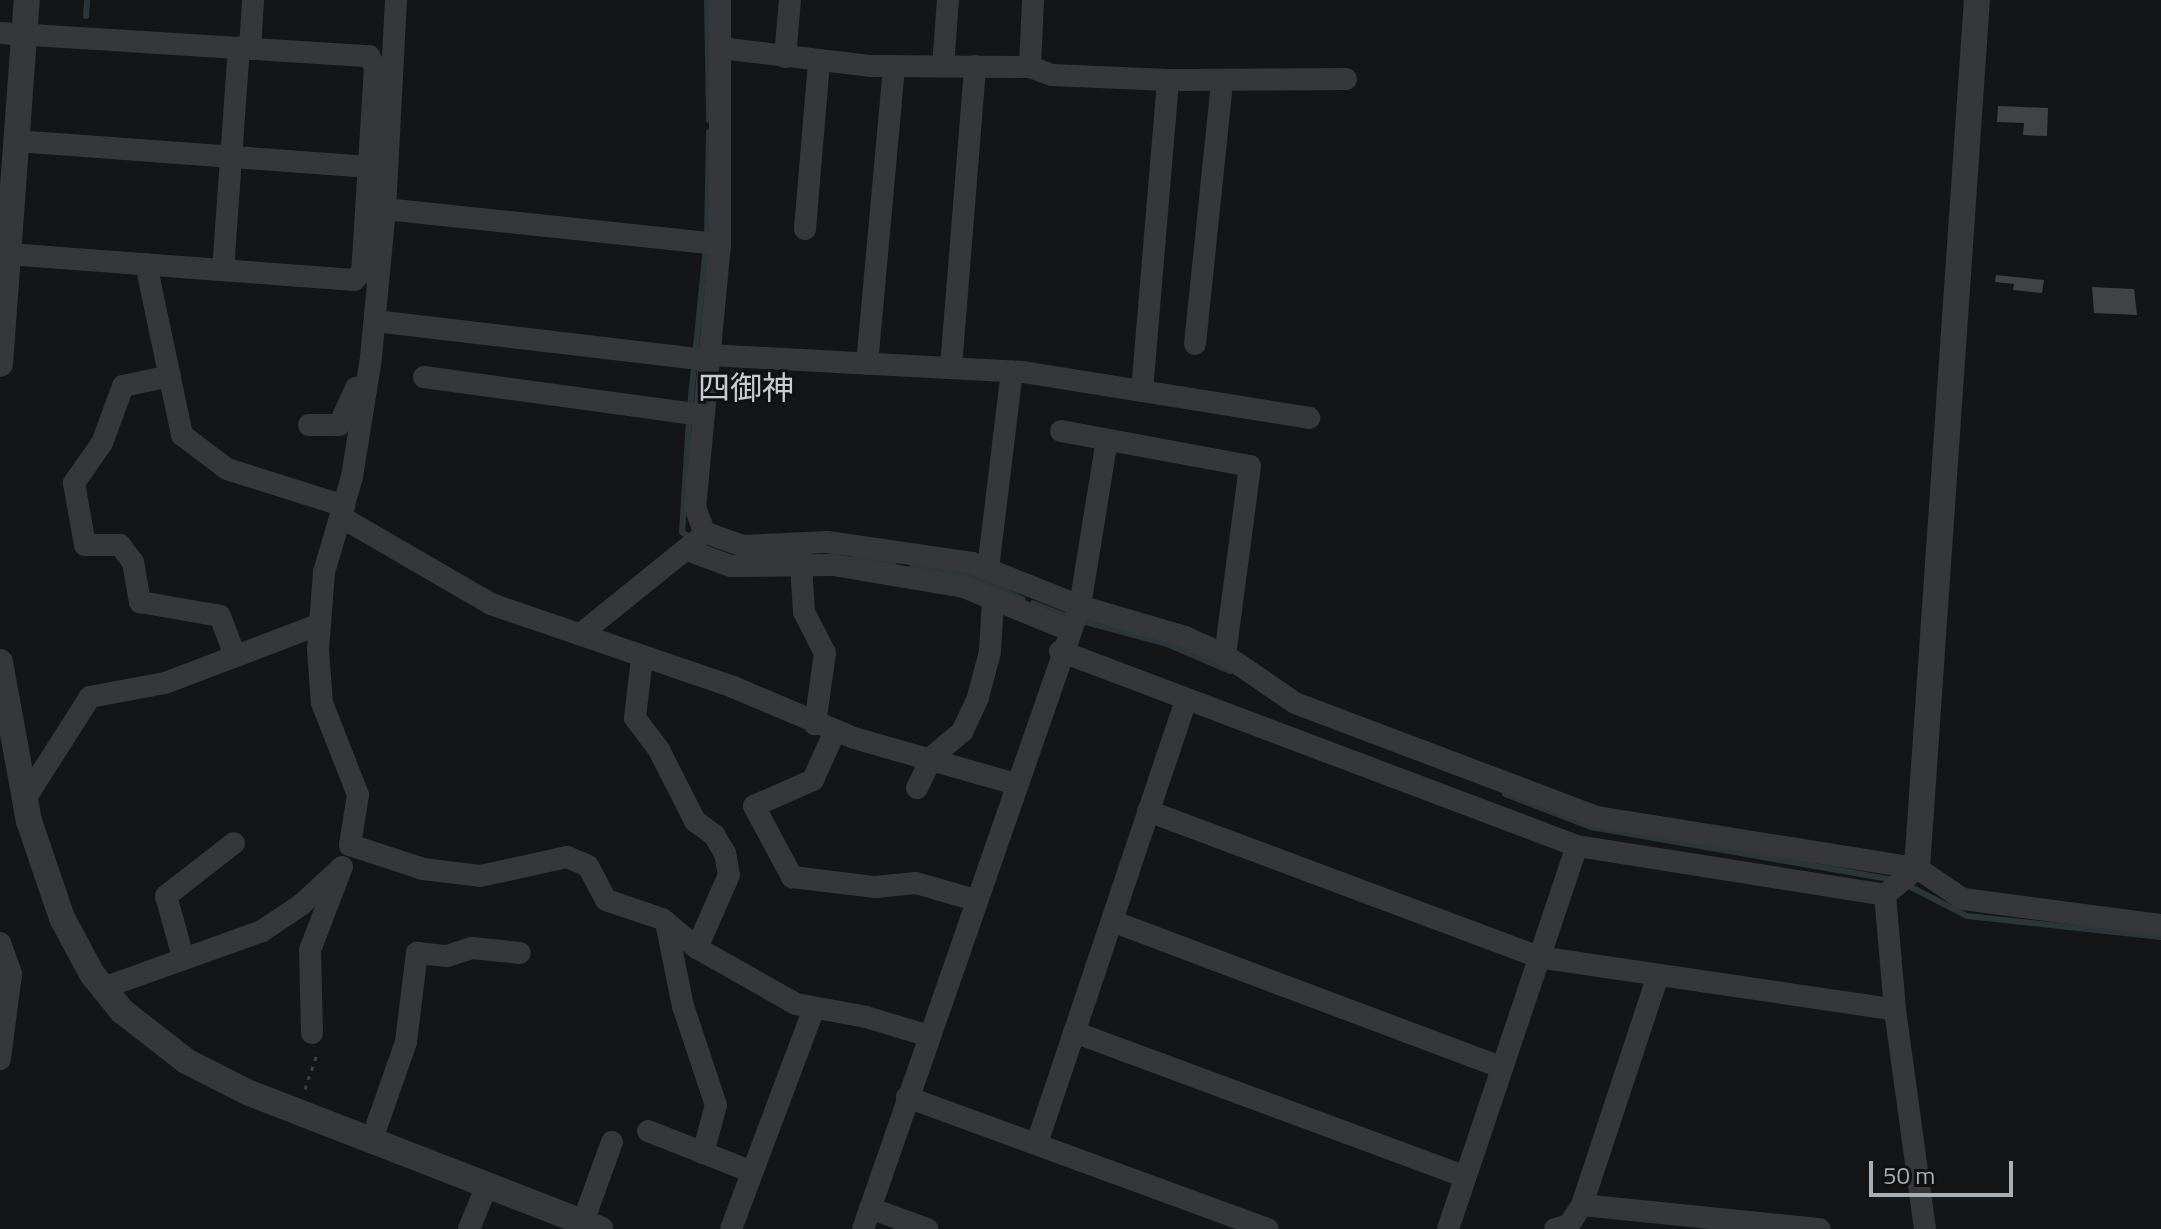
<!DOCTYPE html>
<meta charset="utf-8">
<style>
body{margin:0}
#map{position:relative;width:2161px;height:1229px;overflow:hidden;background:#141516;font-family:"Titillium Web","Noto Sans JP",sans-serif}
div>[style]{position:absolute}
.stream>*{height:6px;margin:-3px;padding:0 3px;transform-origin:3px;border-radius:3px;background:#2b363a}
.building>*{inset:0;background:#404346}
.path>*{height:3px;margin-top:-1.5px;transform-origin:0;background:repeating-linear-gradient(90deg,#3b3e42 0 4px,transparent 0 10px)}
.minor>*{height:22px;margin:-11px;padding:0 11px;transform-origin:11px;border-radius:11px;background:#35373b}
.tertiary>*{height:26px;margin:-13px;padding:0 13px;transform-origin:13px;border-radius:13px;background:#35373b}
span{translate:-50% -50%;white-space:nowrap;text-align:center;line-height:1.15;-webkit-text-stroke:6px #0f1011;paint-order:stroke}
.quarter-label{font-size:32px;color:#c7ccd2}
.scale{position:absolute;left:1869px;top:1161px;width:144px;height:36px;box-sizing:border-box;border:4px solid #a6aeb6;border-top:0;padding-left:10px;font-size:24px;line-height:28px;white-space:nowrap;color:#a6aeb6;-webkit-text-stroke:6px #0f1011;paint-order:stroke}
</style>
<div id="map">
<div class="stream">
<i style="left:707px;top:0;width:120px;rotate:89deg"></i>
<i style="left:86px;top:16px;width:16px;rotate:-86deg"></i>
<i style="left:707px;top:236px;width:104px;rotate:-88.9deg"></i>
<i style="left:690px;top:407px;width:161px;rotate:-84.3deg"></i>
<i style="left:689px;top:419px;width:113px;rotate:93.5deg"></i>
<i style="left:682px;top:532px;width:11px;rotate:34deg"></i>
<i style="left:856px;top:557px;width:38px;rotate:11deg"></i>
<i style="left:912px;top:567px;width:56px;rotate:7.1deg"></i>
<i style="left:968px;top:574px;width:60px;rotate:24.8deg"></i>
<i style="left:1033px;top:603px;width:41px;rotate:21.5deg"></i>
<i style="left:1082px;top:621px;width:88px;rotate:15.1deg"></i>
<i style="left:1167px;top:644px;width:69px;rotate:23.2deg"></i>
<i style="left:1505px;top:794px;width:92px;rotate:21deg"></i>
<i style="left:1591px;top:827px;width:309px;rotate:9.9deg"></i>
<i style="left:1905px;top:884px;width:70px;rotate:27.3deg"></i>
<i style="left:1967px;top:916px;width:195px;rotate:6.2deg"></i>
</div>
<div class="building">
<i style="clip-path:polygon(1998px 106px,2048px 108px,2047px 136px,2023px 135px,2024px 123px,1997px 122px)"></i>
<i style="clip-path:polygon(1996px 275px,2044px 280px,2042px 293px,2013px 290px,2014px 284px,1995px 282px)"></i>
<i style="clip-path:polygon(2092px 287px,2134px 289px,2137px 315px,2094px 313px)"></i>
</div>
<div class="path">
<i style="left:305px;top:1089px;width:40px;rotate:-71.1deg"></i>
</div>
<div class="minor">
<i style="left:396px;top:0;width:209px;rotate:93deg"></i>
<i style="left:385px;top:209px;width:150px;rotate:95.4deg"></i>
<i style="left:371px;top:358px;width:121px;rotate:99.1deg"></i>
<i style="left:352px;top:477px;width:99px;rotate:106.4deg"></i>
<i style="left:324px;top:572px;width:78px;rotate:94.4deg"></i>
<i style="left:318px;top:650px;width:53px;rotate:85.7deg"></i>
<i style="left:322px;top:703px;width:99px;rotate:68.6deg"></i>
<i style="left:358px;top:795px;width:51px;rotate:99.1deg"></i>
<i style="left:350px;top:845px;width:77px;rotate:18.2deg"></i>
<i style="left:423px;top:869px;width:57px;rotate:7deg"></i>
<i style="left:480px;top:876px;width:89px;rotate:-12.3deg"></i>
<i style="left:567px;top:857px;width:23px;rotate:23deg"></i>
<i style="left:588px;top:866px;width:38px;rotate:62deg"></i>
<i style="left:606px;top:900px;width:59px;rotate:18.7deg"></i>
<i style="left:662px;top:919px;width:45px;rotate:39.6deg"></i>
<i style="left:697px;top:948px;width:114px;rotate:29.5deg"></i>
<i style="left:796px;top:1004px;width:71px;rotate:10.5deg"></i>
<i style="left:866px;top:1017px;width:66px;rotate:16.8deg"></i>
<i style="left:720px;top:0;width:244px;rotate:90deg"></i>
<i style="left:720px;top:244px;width:264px;rotate:95.4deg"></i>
<i style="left:695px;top:507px;width:27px;rotate:70deg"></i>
<i style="left:704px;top:532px;width:41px;rotate:19.7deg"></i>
<i style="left:743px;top:546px;width:84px;rotate:-2.7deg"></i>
<i style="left:827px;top:542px;width:147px;rotate:8.2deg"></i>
<i style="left:972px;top:563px;width:116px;rotate:21.7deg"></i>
<i style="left:1080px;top:606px;width:109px;rotate:16.4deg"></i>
<i style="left:1185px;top:637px;width:44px;rotate:24.2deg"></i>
<i style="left:1225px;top:655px;width:85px;rotate:34.4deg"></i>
<i style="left:1295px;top:703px;width:323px;rotate:20.7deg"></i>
<i style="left:1597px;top:817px;width:324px;rotate:9.1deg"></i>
<i style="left:1917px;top:868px;width:55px;rotate:34deg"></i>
<i style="left:1963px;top:899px;width:200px;rotate:7.5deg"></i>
<i style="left:0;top:33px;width:370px;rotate:3.6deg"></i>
<i style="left:369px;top:56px;width:13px;rotate:63deg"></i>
<i style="left:375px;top:68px;width:204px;rotate:93.6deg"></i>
<i style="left:362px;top:272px;width:11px;rotate:135deg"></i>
<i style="left:354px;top:280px;width:347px;rotate:-175.7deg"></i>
<i style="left:250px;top:48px;width:48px;rotate:-86.4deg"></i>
<i style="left:720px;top:48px;width:153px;rotate:6.8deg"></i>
<i style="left:872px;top:66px;width:158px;rotate:0.4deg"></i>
<i style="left:1030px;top:67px;width:67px;rotate:-87.4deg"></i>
<i style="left:785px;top:57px;width:57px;rotate:-85deg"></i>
<i style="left:943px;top:66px;width:66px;rotate:-85.7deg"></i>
<i style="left:1030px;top:67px;width:23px;rotate:20deg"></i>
<i style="left:1052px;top:75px;width:116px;rotate:2.5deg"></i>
<i style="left:1168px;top:80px;width:178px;rotate:-0.3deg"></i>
<i style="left:16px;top:141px;width:354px;rotate:4.2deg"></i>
<i style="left:385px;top:209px;width:337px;rotate:6deg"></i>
<i style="left:805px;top:229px;width:169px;rotate:-85.2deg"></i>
<i style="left:146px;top:264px;width:175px;rotate:78.1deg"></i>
<i style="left:182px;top:435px;width:56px;rotate:37.1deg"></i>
<i style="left:227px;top:469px;width:123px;rotate:17.5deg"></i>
<i style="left:223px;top:270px;width:223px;rotate:-85.9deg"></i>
<i style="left:375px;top:321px;width:335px;rotate:6.7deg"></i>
<i style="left:1195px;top:344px;width:264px;rotate:-84.1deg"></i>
<i style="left:709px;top:355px;width:314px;rotate:3.1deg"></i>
<i style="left:1023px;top:372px;width:290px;rotate:9.1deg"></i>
<i style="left:867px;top:364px;width:299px;rotate:-84.8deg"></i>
<i style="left:951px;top:367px;width:302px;rotate:-85.4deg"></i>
<i style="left:170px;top:376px;width:48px;rotate:168deg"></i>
<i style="left:123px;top:386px;width:61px;rotate:110.2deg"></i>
<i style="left:102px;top:443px;width:49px;rotate:125deg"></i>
<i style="left:74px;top:483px;width:63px;rotate:79.9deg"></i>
<i style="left:85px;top:545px;width:35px"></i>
<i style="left:120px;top:545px;width:21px;rotate:53deg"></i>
<i style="left:133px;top:562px;width:41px;rotate:80.1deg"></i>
<i style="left:140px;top:602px;width:81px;rotate:9.9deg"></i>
<i style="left:220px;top:616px;width:43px;rotate:69.4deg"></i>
<i style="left:424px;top:377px;width:282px;rotate:7.8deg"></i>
<i style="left:1142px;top:391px;width:312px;rotate:-85.2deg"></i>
<i style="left:309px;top:425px;width:30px"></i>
<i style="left:339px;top:425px;width:41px;rotate:-65.3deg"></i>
<i style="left:1061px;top:431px;width:192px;rotate:10.5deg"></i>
<i style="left:1250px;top:466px;width:191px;rotate:97.5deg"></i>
<i style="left:341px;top:517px;width:173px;rotate:30.1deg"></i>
<i style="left:491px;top:604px;width:256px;rotate:18.9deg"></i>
<i style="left:733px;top:687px;width:131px;rotate:22.9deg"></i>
<i style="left:854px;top:738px;width:168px;rotate:15.9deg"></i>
<i style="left:687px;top:550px;width:47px;rotate:20deg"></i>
<i style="left:731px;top:566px;width:102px;rotate:-0.6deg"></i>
<i style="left:833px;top:565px;width:133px;rotate:9.5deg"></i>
<i style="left:964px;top:587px;width:113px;rotate:22.3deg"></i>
<i style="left:800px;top:551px;width:61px;rotate:86.2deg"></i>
<i style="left:804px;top:612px;width:46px;rotate:62.9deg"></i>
<i style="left:825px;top:653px;width:72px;rotate:98deg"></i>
<i style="left:988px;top:569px;width:199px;rotate:-83.1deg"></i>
<i style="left:582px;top:633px;width:146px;rotate:-38.9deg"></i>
<i style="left:1060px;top:651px;width:553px;rotate:20.67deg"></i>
<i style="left:1577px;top:846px;width:312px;rotate:9deg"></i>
<i style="left:642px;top:658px;width:60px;rotate:96.7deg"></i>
<i style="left:635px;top:718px;width:40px;rotate:53deg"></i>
<i style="left:659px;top:750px;width:80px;rotate:63.1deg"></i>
<i style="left:695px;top:821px;width:24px;rotate:36deg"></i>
<i style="left:714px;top:835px;width:21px;rotate:59deg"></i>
<i style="left:725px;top:853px;width:22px;rotate:80deg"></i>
<i style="left:729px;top:875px;width:80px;rotate:113.7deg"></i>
<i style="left:835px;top:731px;width:54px;rotate:114.2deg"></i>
<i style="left:813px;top:780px;width:64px;rotate:156.2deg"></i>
<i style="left:754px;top:806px;width:81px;rotate:61.8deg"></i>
<i style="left:792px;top:877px;width:84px;rotate:6.9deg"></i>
<i style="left:875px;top:887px;width:41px;rotate:-5.6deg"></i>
<i style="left:916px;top:883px;width:61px;rotate:16.1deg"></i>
<i style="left:917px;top:788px;width:34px;rotate:-64deg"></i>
<i style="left:932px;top:757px;width:39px;rotate:-40deg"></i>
<i style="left:962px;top:732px;width:38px;rotate:-65deg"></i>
<i style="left:978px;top:697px;width:47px;rotate:-75.1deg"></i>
<i style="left:990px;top:652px;width:54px;rotate:-86.8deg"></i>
<i style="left:25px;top:799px;width:121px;rotate:-57.5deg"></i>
<i style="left:90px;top:697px;width:76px;rotate:-10.6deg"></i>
<i style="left:165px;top:683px;width:166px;rotate:-20.8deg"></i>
<i style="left:1148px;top:811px;width:416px;rotate:20.5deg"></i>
<i style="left:1538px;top:957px;width:361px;rotate:8.4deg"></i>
<i style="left:1917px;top:868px;width:42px;rotate:139.8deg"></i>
<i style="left:1885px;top:895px;width:115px;rotate:85deg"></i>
<i style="left:1895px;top:1010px;width:221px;rotate:82.2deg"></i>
<i style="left:1112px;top:921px;width:415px;rotate:20.6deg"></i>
<i style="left:666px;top:922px;width:86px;rotate:78.6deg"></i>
<i style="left:683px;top:1006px;width:104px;rotate:71.6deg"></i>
<i style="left:716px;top:1105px;width:50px;rotate:105.2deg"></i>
<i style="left:0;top:943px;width:33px;rotate:70deg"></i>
<i style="left:11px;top:974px;width:86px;rotate:97.4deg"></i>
<i style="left:183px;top:957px;width:63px;rotate:-105.6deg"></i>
<i style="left:166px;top:896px;width:86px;rotate:-37.9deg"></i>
<i style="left:103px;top:988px;width:169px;rotate:-19.7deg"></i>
<i style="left:262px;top:931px;width:47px;rotate:-33.7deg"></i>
<i style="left:301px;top:905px;width:56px;rotate:-42.8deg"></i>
<i style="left:1074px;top:1032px;width:417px;rotate:20.3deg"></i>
<i style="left:312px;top:1033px;width:83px;rotate:-91.4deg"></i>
<i style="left:310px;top:950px;width:84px;rotate:-69deg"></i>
<i style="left:907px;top:1097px;width:384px;rotate:20.1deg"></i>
<i style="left:648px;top:1131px;width:112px;rotate:21.5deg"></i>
<i style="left:372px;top:1139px;width:103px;rotate:-70.7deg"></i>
<i style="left:406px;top:1042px;width:90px;rotate:-83deg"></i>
<i style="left:417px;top:953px;width:30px;rotate:6deg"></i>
<i style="left:447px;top:956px;width:26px;rotate:-18deg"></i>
<i style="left:472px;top:948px;width:48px;rotate:5.9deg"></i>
<i style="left:1037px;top:1143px;width:468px;rotate:-71.4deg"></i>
<i style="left:1582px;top:1205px;width:242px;rotate:-71.7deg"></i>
<i style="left:870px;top:1208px;width:61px;rotate:20.2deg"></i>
<i style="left:583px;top:1222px;width:85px;rotate:-70.1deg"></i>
<i style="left:469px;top:1229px;width:48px;rotate:-67.8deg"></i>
<i style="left:731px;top:1229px;width:236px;rotate:-69.4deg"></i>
<i style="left:863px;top:1229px;width:660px;rotate:-70.8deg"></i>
<i style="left:1080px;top:606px;width:168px;rotate:-80.8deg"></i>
<i style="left:1448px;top:1229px;width:404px;rotate:-71.4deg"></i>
<i style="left:1555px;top:1229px;width:15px;rotate:-16deg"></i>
<i style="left:1569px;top:1225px;width:24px;rotate:-57deg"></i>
<i style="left:1582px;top:1205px;width:239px;rotate:5.8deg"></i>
</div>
<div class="tertiary">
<i style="left:0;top:364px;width:365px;rotate:-85.8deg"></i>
<i style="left:0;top:662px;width:162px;rotate:79.7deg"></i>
<i style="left:29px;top:821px;width:102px;rotate:71.2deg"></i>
<i style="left:62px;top:918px;width:64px;rotate:61.8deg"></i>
<i style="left:92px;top:974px;width:48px;rotate:51deg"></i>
<i style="left:122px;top:1011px;width:81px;rotate:38deg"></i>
<i style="left:186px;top:1061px;width:68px;rotate:26.9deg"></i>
<i style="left:247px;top:1092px;width:379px;rotate:21.2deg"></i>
<i style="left:1917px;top:868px;width:870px;rotate:-86.05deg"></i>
</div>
<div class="quarter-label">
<span style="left:746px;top:387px">四御神</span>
</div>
<div class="scale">50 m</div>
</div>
